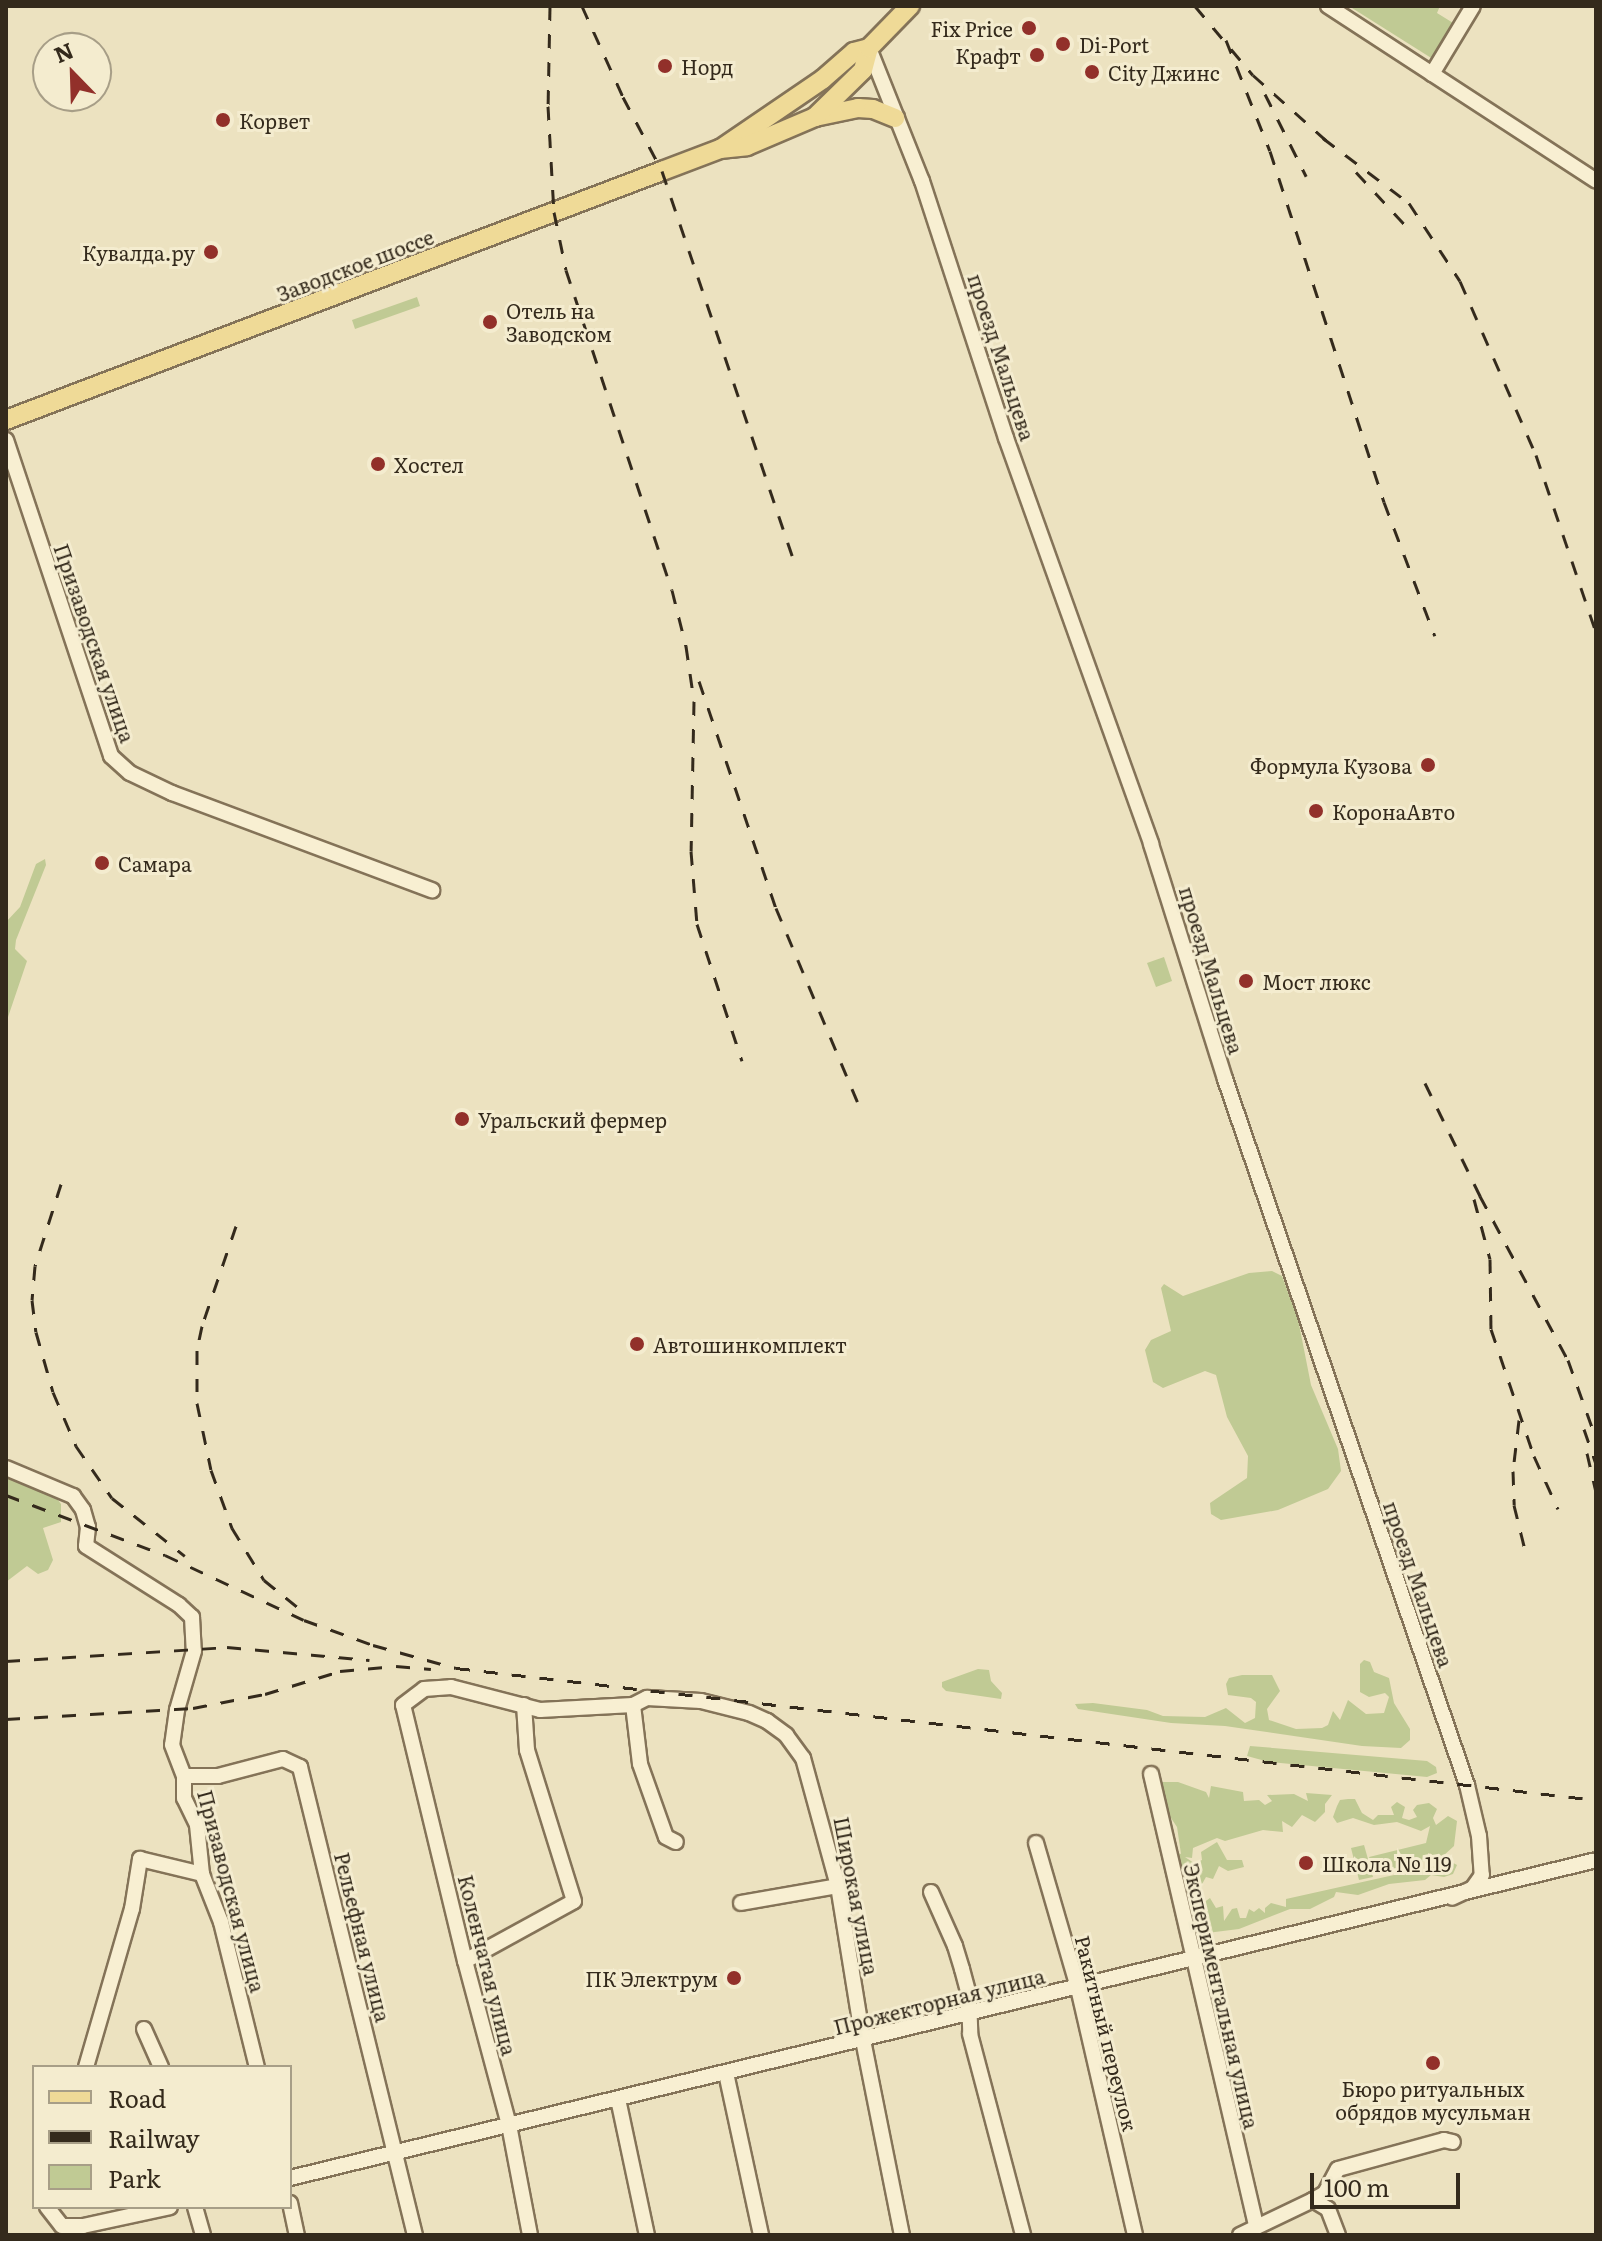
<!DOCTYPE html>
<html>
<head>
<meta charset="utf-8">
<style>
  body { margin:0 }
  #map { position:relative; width:1602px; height:2241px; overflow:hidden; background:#ece2c0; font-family:Literata,serif }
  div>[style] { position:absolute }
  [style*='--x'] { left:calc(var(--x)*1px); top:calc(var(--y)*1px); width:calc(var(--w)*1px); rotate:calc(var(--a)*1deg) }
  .green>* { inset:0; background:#c0ca94 }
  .roads { filter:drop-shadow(2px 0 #847358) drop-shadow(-2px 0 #847358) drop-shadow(0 2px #847358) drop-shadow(0 -2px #847358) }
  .minor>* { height:14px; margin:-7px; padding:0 7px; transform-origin:7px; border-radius:7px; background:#f8efd2 }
  .major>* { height:18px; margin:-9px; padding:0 9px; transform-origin:9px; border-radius:9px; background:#efda97 }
  .rail>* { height:3px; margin-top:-1.5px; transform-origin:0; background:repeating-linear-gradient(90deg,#342a1c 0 14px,transparent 0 28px) }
  .dots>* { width:22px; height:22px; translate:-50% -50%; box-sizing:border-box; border:4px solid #f4eccf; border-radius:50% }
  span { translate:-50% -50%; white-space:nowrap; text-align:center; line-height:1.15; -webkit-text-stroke:6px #f4eccf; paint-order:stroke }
  .poi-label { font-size:20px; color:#342a1c }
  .right { translate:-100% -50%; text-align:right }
  .left { translate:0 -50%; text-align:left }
  .street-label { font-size:20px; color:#342a1c }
  .frame { position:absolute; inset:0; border:8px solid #342a1c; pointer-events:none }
  .legend { position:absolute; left:32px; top:2065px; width:260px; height:144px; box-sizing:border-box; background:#f4eccf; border:2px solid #a79e87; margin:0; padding:10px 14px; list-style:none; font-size:24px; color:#342a1c }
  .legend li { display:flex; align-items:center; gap:16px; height:40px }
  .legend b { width:40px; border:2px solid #a79e87 }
  .north { position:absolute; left:32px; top:32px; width:80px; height:80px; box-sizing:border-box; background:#f4eccf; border:2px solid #a79e87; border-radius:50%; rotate:337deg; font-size:22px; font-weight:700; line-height:32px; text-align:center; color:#342a1c }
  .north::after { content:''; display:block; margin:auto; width:28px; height:36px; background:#92302a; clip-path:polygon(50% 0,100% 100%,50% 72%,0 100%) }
  .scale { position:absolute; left:1310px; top:2173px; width:150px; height:36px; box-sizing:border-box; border:4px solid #342a1c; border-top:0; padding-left:10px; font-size:24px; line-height:28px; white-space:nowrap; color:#342a1c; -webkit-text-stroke:6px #f4eccf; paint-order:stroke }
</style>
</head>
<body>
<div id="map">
  <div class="green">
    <div style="clip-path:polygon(1354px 6px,1440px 6px,1437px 13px,1458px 26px,1436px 61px,1352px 8px)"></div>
    <div style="clip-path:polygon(417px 297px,420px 306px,355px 329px,352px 320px)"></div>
    <div style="clip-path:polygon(45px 859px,46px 865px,16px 940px,15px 949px,27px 961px,6px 1023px,6px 922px,20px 907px,36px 864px)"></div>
    <div style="clip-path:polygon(1164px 957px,1172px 981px,1156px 987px,1147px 963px)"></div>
    <div style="clip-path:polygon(1272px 1271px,1282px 1276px,1298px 1319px,1311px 1385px,1338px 1449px,1341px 1471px,1328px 1489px,1278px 1510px,1221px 1520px,1211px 1514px,1210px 1503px,1247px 1478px,1248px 1456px,1227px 1417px,1216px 1375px,1205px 1371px,1163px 1388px,1153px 1382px,1145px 1350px,1151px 1340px,1171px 1331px,1161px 1288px,1164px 1284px,1183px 1296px,1249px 1273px)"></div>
    <div style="clip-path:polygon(10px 1476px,52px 1492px,61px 1504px,61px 1522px,43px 1528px,53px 1560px,48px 1570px,38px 1574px,27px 1566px,6px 1582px,6px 1477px)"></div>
    <div style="clip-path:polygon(1364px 1660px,1370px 1662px,1374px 1672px,1389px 1678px,1394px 1703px,1410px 1729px,1410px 1740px,1401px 1748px,1362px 1746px,1225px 1726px,1171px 1723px,1078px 1709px,1075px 1704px,1093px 1703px,1147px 1710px,1163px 1716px,1205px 1717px,1226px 1708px,1245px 1723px,1255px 1718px,1256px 1702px,1251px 1698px,1228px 1695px,1226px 1684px,1229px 1678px,1242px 1675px,1272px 1675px,1280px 1691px,1267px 1709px,1269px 1720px,1296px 1729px,1322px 1728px,1328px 1725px,1333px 1711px,1340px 1720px,1348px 1700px,1366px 1714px,1384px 1713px,1389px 1697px,1385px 1693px,1369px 1697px,1360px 1692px,1360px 1664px)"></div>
    <div style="clip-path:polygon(978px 1669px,989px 1670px,991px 1681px,1002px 1693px,1001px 1699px,946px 1691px,942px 1687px,942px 1682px)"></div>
    <div style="clip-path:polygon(1250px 1746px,1427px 1761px,1436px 1767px,1437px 1773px,1427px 1777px,1269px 1762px,1247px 1756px)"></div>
    <div style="clip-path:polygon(1162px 1782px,1178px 1782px,1206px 1792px,1209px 1798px,1211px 1786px,1243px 1792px,1244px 1801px,1259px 1800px,1265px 1805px,1272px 1801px,1267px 1795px,1294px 1794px,1308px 1801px,1306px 1793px,1332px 1795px,1325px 1804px,1325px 1812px,1315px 1822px,1302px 1815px,1292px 1827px,1282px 1821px,1283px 1832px,1263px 1830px,1225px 1841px,1217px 1838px,1193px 1848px,1192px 1858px,1185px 1857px,1194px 1863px,1202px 1860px,1201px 1852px,1217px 1842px,1227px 1860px,1242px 1860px,1244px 1867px,1228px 1871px,1219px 1866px,1213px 1879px,1206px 1877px,1191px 1904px,1192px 1908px,1204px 1909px,1203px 1903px,1210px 1898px,1216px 1908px,1223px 1906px,1224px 1921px,1232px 1909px,1237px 1908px,1240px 1918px,1246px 1918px,1249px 1909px,1254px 1912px,1259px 1908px,1265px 1913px,1265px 1908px,1271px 1903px,1286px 1907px,1286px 1899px,1439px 1865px,1440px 1858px,1428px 1853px,1429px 1860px,1374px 1874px,1369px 1857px,1426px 1843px,1430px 1826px,1421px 1831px,1397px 1822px,1374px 1825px,1353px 1818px,1337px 1823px,1333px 1817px,1337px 1806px,1340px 1800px,1348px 1799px,1355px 1799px,1362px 1813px,1373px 1820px,1378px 1815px,1394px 1815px,1391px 1807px,1397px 1802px,1405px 1807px,1402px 1818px,1409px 1820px,1417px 1817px,1413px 1810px,1417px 1805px,1429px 1803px,1437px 1809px,1433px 1818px,1436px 1825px,1448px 1816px,1457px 1821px,1454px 1846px,1442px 1857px,1457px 1865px,1453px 1874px,1444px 1877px,1431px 1875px,1425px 1880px,1389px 1884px,1358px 1895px,1336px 1892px,1334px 1897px,1310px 1909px,1290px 1909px,1239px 1929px,1207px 1933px,1203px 1925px,1201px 1937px,1194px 1939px,1175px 1852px,1181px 1854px,1177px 1827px,1167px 1812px)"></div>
    <div style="clip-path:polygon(1364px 1845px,1373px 1877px,1359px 1880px,1351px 1848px)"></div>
  </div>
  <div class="roads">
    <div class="minor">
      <div style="--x:1328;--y:6;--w:320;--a:33.1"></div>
      <div style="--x:869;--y:48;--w:143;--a:68.3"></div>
      <div style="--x:922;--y:181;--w:270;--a:71.9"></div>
      <div style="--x:1006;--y:438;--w:431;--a:70.3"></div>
      <div style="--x:1151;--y:844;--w:246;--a:72.5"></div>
      <div style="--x:1225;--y:1079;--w:746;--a:71.08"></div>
      <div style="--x:1467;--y:1785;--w:52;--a:76.8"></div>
      <div style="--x:1479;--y:1836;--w:39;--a:86"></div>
      <div style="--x:1482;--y:1875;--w:16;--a:125"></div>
      <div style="--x:1473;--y:1888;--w:23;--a:155"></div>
      <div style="--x:1432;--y:74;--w:79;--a:-58.9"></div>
      <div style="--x:6;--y:440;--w:333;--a:71.6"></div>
      <div style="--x:111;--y:756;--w:25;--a:42"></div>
      <div style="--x:130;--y:773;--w:47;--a:25.5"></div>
      <div style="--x:172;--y:793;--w:278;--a:20.5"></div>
      <div style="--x:6;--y:1468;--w:73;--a:22.7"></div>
      <div style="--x:73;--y:1496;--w:17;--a:54"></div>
      <div style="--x:83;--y:1510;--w:18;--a:74"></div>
      <div style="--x:88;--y:1527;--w:19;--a:96"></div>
      <div style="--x:86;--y:1546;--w:110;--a:32.4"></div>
      <div style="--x:179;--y:1605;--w:18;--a:43"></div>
      <div style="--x:192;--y:1617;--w:34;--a:87"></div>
      <div style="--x:194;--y:1651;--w:61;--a:106.1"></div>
      <div style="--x:177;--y:1710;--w:35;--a:98"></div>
      <div style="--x:172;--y:1745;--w:33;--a:69"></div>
      <div style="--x:184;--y:1776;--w:22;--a:90"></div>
      <div style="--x:184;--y:1798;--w:30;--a:64"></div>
      <div style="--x:197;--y:1825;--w:49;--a:84.2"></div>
      <div style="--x:202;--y:1874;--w:52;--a:68.4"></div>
      <div style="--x:221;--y:1922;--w:149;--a:76.1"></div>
      <div style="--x:633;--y:1705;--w:59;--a:83.2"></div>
      <div style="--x:640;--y:1764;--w:77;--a:70.4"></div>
      <div style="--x:666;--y:1837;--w:11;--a:27"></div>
      <div style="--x:1151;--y:1774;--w:464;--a:76.9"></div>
      <div style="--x:184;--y:1776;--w:34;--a:0"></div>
      <div style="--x:218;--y:1776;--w:67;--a:-14.7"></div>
      <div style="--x:283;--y:1759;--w:19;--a:25"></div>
      <div style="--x:300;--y:1767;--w:482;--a:76.2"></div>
      <div style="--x:1036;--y:1843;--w:151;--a:73.8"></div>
      <div style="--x:1078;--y:1988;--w:253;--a:77"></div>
      <div style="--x:931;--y:1892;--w:59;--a:66"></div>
      <div style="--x:955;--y:1946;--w:24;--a:73"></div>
      <div style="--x:962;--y:1969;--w:28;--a:75"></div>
      <div style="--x:969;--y:1996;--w:38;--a:88"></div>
      <div style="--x:970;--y:2034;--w:208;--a:75.2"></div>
      <div style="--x:741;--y:1903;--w:98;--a:-9.9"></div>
      <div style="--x:465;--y:1961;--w:124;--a:-28.8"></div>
      <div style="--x:574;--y:1901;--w:158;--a:-107.3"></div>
      <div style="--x:527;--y:1750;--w:45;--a:-93.8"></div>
      <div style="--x:144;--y:2029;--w:42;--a:65.9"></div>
      <div style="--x:86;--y:2067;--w:165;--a:-73.8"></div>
      <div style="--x:132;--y:1909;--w:51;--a:-80.9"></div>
      <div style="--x:140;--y:1859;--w:64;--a:13.6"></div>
      <div style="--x:726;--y:2073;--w:166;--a:77.8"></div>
      <div style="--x:618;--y:2099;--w:139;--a:78"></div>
      <div style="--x:290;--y:2178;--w:1344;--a:-13.68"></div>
      <div style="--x:1313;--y:2200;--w:17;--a:31"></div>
      <div style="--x:1328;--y:2209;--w:28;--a:69"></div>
      <div style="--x:290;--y:2203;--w:33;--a:78"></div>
      <div style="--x:47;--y:2207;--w:24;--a:52"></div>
      <div style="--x:62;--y:2226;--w:21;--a:0"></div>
      <div style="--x:83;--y:2226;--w:89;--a:-12.3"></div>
      <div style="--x:195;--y:2207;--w:29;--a:74"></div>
      <div style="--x:530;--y:2235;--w:112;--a:-100.8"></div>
      <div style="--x:509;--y:2125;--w:170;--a:-105"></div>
      <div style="--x:465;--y:1961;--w:263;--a:-103.6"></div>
      <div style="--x:403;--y:1705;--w:26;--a:-37"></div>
      <div style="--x:424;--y:1689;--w:27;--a:-4"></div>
      <div style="--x:451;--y:1687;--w:92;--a:14.5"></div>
      <div style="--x:540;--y:1710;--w:93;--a:-3.1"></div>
      <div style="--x:633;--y:1705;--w:16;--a:-27"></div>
      <div style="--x:647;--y:1698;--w:54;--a:3.2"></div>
      <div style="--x:701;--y:1701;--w:49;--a:14"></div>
      <div style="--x:749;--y:1713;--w:20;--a:24"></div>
      <div style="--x:767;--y:1721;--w:24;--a:36"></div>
      <div style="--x:786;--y:1735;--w:29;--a:54"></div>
      <div style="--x:803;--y:1758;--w:133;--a:74.7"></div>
      <div style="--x:838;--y:1886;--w:156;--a:80.8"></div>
      <div style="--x:863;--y:2040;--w:199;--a:78.7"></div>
      <div style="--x:1240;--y:2235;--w:81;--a:-25.6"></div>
      <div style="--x:1313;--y:2200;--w:14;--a:-30"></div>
      <div style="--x:1325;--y:2193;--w:27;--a:-62"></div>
      <div style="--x:1338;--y:2169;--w:110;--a:-15.3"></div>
      <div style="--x:1444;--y:2140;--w:9;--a:13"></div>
    </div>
    <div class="major">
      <div style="--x:815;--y:117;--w:44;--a:-11.8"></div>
      <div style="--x:858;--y:108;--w:15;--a:4"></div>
      <div style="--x:873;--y:109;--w:24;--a:22"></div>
      <div style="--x:722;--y:148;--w:122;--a:-34.3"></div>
      <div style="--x:823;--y:79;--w:41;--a:-41.1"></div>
      <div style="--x:854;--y:52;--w:16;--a:-15"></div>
      <div style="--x:6;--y:420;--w:702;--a:-20.79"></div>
      <div style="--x:662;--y:171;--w:62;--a:-20.8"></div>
      <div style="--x:720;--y:149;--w:27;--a:-6"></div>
      <div style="--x:747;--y:146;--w:74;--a:-23.1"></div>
      <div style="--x:815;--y:117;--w:67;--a:-44.4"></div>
      <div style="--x:863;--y:70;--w:23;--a:-75"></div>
      <div style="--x:869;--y:48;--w:59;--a:-45.7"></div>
    </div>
  </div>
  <div class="rail">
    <div style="--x:550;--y:6;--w:100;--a:91.1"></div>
    <div style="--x:548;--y:106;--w:106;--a:86.8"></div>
    <div style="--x:554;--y:212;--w:59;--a:78.3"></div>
    <div style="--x:566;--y:270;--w:337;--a:71.7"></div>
    <div style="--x:672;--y:590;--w:58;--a:76"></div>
    <div style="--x:686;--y:646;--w:56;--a:81.7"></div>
    <div style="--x:694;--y:701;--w:150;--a:91.1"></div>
    <div style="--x:691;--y:851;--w:73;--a:85.3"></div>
    <div style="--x:697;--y:924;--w:144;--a:71.8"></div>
    <div style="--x:582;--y:6;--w:100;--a:65.7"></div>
    <div style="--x:623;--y:97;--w:84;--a:62.2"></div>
    <div style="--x:662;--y:171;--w:408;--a:71.3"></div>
    <div style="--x:1195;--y:6;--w:90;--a:50"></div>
    <div style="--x:1253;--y:75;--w:102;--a:41.8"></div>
    <div style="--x:1226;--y:40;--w:119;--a:68.4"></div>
    <div style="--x:1270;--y:151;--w:369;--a:72"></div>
    <div style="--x:1384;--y:502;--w:143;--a:69.2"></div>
    <div style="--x:1265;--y:94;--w:92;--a:63.4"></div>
    <div style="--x:1323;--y:138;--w:108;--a:37.1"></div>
    <div style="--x:1409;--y:203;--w:93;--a:56.8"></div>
    <div style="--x:1460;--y:281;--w:190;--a:66.4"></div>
    <div style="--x:1536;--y:455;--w:187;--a:71.3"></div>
    <div style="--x:1356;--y:172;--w:74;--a:47.2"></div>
    <div style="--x:699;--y:681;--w:240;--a:71.3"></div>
    <div style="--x:776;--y:908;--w:212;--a:67.2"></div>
    <div style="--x:1425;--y:1083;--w:126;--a:64"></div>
    <div style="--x:1480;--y:1196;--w:186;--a:61.8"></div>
    <div style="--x:1568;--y:1360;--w:83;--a:70.3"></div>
    <div style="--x:61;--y:1184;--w:86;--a:107.6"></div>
    <div style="--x:35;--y:1266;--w:34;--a:95"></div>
    <div style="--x:32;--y:1300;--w:32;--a:83"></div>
    <div style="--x:36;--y:1332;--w:62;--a:74.2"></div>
    <div style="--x:53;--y:1392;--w:59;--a:66.9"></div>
    <div style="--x:76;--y:1446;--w:63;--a:55.3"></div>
    <div style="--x:112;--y:1498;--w:93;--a:38.5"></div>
    <div style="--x:1474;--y:1199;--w:62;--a:75.1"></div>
    <div style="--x:1490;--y:1259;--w:70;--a:89.2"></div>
    <div style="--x:1491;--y:1329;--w:134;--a:71.3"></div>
    <div style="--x:1534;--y:1456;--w:58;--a:65.6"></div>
    <div style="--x:236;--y:1226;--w:106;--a:108.8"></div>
    <div style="--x:202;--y:1326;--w:25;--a:102"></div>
    <div style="--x:197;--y:1350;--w:53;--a:90"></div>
    <div style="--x:197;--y:1403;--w:68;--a:78.2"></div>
    <div style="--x:211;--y:1470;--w:62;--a:70.1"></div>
    <div style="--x:232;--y:1528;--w:61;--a:58.4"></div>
    <div style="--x:264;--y:1580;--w:48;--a:39"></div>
    <div style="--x:1519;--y:1420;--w:51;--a:96.7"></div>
    <div style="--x:1513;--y:1471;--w:34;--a:88"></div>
    <div style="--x:1514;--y:1505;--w:50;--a:76.2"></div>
    <div style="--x:1584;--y:1429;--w:36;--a:71"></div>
    <div style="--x:1587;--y:1453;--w:40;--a:77"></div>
    <div style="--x:6;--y:1495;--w:170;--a:20.7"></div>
    <div style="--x:165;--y:1555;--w:153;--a:25.1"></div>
    <div style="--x:304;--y:1620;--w:73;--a:19.9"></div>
    <div style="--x:373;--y:1645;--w:86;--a:15.5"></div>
    <div style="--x:456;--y:1668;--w:1148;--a:6.6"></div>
    <div style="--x:6;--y:1661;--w:221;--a:-3.6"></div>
    <div style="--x:227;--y:1647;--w:143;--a:5.2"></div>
    <div style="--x:6;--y:1719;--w:187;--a:-3.4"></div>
    <div style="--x:193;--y:1708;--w:73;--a:-11"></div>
    <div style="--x:265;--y:1694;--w:78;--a:-17"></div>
    <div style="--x:340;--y:1671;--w:56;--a:-5.1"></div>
    <div style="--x:396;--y:1666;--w:35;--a:5"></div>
  </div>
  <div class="dots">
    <div style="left:1029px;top:28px;background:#92302a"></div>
    <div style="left:1063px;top:44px;background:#92302a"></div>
    <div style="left:1037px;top:55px;background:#92302a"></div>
    <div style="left:665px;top:66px;background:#92302a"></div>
    <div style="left:1092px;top:72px;background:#92302a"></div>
    <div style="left:223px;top:120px;background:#92302a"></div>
    <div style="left:211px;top:252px;background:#92302a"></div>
    <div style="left:490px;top:322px;background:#92302a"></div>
    <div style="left:378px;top:464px;background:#92302a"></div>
    <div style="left:1428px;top:765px;background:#92302a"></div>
    <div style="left:1316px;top:811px;background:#92302a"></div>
    <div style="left:102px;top:863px;background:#92302a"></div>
    <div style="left:1246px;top:981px;background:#92302a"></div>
    <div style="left:462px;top:1119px;background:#92302a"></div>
    <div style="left:637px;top:1344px;background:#92302a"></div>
    <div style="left:1306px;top:1863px;background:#92302a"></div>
    <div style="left:734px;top:1978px;background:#92302a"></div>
    <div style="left:1433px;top:2063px;background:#92302a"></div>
  </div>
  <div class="poi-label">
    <span class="right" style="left:1013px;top:28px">Fix Price</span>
    <span class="left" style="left:1079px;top:44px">Di-Port</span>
    <span class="right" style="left:1021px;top:55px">Крафт</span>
    <span class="left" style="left:681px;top:66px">Норд</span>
    <span class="left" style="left:1108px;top:72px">City Джинс</span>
    <span class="left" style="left:239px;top:120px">Корвет</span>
    <span class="right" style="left:195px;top:252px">Кувалда.ру</span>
    <span class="left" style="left:506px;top:322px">Отель на<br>Заводском</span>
    <span class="left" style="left:394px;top:464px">Хостел</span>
    <span class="right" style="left:1412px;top:765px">Формула Кузова</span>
    <span class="left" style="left:1332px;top:811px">КоронаАвто</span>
    <span class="left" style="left:118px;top:863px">Самара</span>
    <span class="left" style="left:1262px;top:981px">Мост люкс</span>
    <span class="left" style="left:478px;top:1119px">Уральский фермер</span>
    <span class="left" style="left:653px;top:1344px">Автошинкомплект</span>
    <span class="left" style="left:1322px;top:1863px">Школа № 119</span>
    <span class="right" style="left:718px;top:1978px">ПК Электрум</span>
    <span style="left:1433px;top:2100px">Бюро ритуальных<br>обрядов мусульман</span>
  </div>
  <div class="street-label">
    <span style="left:355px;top:265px;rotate:-21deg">Заводское шоссе</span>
    <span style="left:1002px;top:357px;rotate:72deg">проезд Мальцева</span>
    <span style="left:95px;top:643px;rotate:71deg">Призаводская улица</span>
    <span style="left:1212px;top:970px;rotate:73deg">проезд Мальцева</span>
    <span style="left:1419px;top:1584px;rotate:71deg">проезд Мальцева</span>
    <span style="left:232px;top:1891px;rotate:75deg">Призаводская улица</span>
    <span style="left:857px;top:1896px;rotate:79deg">Широкая улица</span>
    <span style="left:363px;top:1937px;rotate:76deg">Рельефная улица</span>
    <span style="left:488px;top:1965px;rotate:76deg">Коленчатая улица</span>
    <span style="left:1222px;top:1996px;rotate:77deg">Экспериментальная улица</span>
    <span style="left:939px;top:2001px;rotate:-14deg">Прожекторная улица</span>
    <span style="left:1107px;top:2033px;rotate:76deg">Ракитный переулок</span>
  </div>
  <div class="frame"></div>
  <ul class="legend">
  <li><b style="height:10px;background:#efda97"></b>Road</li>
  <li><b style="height:10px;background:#342a1c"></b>Railway</li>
  <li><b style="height:22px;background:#c0ca94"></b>Park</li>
  </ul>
  <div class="north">N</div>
  <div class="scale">100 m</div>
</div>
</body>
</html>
